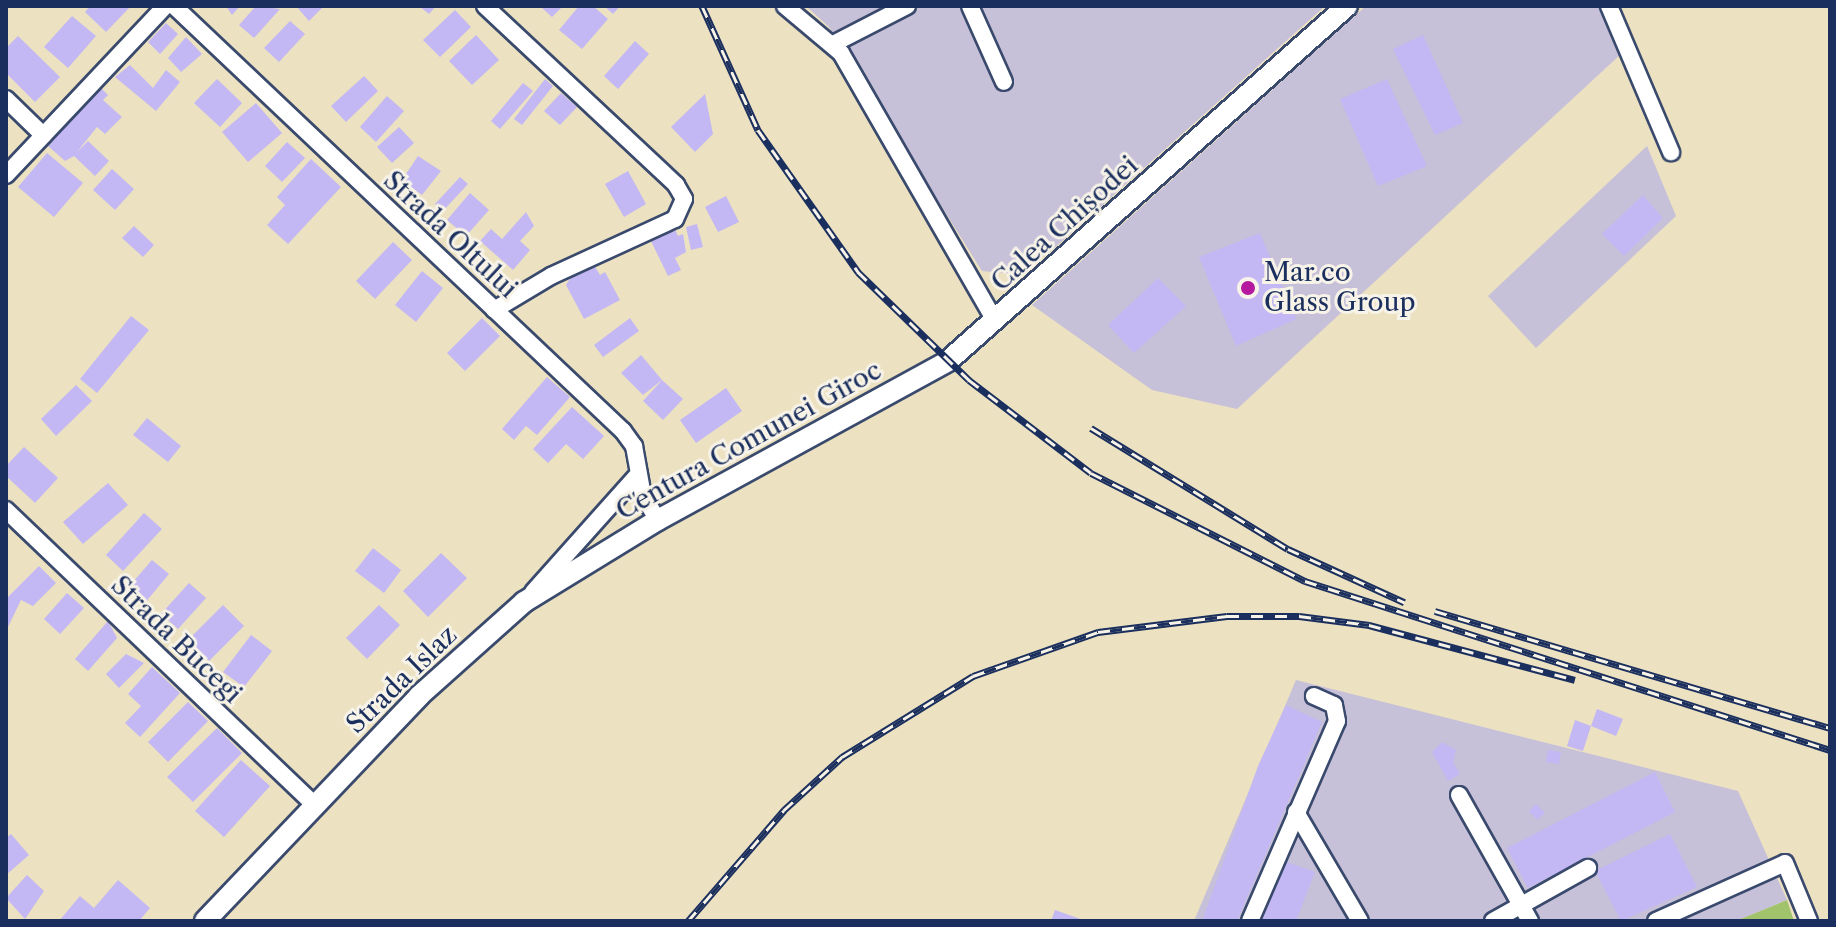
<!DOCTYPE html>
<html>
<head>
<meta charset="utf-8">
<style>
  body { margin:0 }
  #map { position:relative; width:1836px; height:927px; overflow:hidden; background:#ece1c1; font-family:"Libre Caslon Text",serif }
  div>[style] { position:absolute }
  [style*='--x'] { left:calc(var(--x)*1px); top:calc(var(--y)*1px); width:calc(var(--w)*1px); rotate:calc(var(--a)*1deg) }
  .industrial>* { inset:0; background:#c7c0d9 }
  .green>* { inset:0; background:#a1c36c }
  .building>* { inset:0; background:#c3b8f3 }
  .roads { filter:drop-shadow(2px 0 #3a4a6d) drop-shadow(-2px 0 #3a4a6d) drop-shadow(0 2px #3a4a6d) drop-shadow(0 -2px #3a4a6d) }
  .minor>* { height:16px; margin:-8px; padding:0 8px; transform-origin:8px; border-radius:8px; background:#fff }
  .major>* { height:20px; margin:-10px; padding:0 10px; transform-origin:10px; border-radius:10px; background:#fff }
  .rail>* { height:7px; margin-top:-3.5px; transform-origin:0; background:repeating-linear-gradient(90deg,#f7f3e8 0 12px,#1b2f5e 0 24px); box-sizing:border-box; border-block:2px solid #1b2f5e }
  .dots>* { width:22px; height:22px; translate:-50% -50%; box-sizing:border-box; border:4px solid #f7f3e8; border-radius:50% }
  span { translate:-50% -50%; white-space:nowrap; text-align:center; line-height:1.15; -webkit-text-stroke:6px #f7f3e8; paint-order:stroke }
  .street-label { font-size:26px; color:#1b2f5e }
  .poi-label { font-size:26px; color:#1b2f5e }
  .left { translate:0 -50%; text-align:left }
  .frame { position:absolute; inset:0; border:8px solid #1b2f5e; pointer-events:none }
</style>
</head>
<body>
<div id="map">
  <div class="industrial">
    <div style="clip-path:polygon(806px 6px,1325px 6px,1050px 252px,1015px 274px,982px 271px,829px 27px)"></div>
    <div style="clip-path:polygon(1366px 6px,1600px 6px,1621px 54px,1237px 409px,1152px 390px,1032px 305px)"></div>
    <div style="clip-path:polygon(1647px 146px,1676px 216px,1536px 348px,1488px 296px)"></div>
    <div style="clip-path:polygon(1296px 680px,1738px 791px,1787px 900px,1736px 921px,1194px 921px)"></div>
  </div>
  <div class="green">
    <div style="clip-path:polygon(1787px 900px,1794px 921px,1736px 921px)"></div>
  </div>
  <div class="building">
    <div style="clip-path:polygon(90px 6px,131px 6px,106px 32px,85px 12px)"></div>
    <div style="clip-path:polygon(226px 6px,240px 6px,232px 15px)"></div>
    <div style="clip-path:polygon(256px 6px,280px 9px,254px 38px,239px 25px)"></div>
    <div style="clip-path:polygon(296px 6px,324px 6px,309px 21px)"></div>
    <div style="clip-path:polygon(419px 6px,436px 6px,429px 14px)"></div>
    <div style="clip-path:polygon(540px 6px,563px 6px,552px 17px)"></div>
    <div style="clip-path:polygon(579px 6px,593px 6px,608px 19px,582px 49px,559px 30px)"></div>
    <div style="clip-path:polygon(604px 6px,620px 6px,613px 14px)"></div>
    <div style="clip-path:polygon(455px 10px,471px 27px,440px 57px,423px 40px)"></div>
    <div style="clip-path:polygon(72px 16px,96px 36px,68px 68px,44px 47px)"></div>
    <div style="clip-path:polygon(290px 21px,305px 34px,279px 62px,264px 48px)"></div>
    <div style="clip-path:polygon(166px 23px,178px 34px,160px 54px,148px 42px)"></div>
    <div style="clip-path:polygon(476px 35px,499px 60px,472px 85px,449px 61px)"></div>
    <div style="clip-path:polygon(1423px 35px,1463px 123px,1435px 135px,1393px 49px)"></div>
    <div style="clip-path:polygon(18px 36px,60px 77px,35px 102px,6px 73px,6px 48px)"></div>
    <div style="clip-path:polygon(186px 37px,202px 54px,181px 72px,168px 58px)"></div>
    <div style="clip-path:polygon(635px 41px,649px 54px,618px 89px,604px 76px)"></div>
    <div style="clip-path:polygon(130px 65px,153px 88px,166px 70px,180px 82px,156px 111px,115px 77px)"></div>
    <div style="clip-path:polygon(364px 76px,378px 91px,346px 122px,331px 106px)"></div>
    <div style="clip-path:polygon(217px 79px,242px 103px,220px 127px,194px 103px)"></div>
    <div style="clip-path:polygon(545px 79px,553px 86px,522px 125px,514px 119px)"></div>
    <div style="clip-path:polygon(1387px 79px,1427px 166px,1378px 186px,1340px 99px)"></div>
    <div style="clip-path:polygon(523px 83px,533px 91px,500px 129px,491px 121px)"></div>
    <div style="clip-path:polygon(101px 88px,108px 95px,103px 100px,122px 117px,105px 134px,97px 127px,77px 152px,88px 141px,109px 161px,95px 176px,74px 156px,65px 161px,47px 145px)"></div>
    <div style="clip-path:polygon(561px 93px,577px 107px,560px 125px,544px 111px)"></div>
    <div style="clip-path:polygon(705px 94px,713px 134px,695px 152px,671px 127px)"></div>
    <div style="clip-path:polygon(387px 96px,404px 111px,376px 142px,360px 127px)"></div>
    <div style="clip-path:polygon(256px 103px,282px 133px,248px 162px,222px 132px)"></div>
    <div style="clip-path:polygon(399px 127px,414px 143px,392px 163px,377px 147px)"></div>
    <div style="clip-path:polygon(287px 142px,305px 158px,282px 182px,265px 166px)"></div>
    <div style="clip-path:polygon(47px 153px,83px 183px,54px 217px,18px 187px)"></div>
    <div style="clip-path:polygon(418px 156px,441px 171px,422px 195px,402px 180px)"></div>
    <div style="clip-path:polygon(311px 159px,341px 187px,288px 244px,267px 225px,285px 205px,277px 197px)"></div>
    <div style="clip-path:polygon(112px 169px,134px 189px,115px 210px,93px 190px)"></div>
    <div style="clip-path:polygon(628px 171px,646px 204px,624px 217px,605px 184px)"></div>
    <div style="clip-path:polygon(460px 177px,468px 184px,443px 211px,435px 204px)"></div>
    <div style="clip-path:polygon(470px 193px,489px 210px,466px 236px,447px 220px)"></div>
    <div style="clip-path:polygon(1643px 195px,1663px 218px,1624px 256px,1602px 234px)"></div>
    <div style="clip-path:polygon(726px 196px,739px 222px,718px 232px,705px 207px)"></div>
    <div style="clip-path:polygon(526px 212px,534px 226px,520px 241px,530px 250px,513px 270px,480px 241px,491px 229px,502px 239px)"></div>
    <div style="clip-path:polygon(697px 224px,703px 247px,691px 250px,686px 227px)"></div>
    <div style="clip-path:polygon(673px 225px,678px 236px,683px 234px,686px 252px,675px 258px,681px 270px,668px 276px,649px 237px)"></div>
    <div style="clip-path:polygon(134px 226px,154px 245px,143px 257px,122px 238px)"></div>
    <div style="clip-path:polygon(1260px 233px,1296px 319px,1236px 346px,1199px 257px)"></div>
    <div style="clip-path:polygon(393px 242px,412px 260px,375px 299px,356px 281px)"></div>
    <div style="clip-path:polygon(594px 265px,600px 275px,605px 272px,620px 300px,584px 319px,566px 285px,574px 272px)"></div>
    <div style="clip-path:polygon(422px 271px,443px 288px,416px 322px,395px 305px)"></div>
    <div style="clip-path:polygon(1158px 278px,1186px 306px,1134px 353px,1108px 325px)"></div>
    <div style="clip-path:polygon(131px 316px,149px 330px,97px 393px,80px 379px)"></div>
    <div style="clip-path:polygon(482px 318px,500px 336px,465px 371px,447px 353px)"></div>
    <div style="clip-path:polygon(630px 318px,639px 331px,603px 357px,594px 345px)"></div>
    <div style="clip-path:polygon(641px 355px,662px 380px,643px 395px,621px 373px)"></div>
    <div style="clip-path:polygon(547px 377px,570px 397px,537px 435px,526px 426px,514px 440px,502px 429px)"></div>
    <div style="clip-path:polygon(662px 380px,683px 399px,663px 420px,643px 401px)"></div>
    <div style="clip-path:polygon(76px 385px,92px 401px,56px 436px,41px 419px)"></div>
    <div style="clip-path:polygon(726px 388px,742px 411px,696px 443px,680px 420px)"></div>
    <div style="clip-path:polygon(572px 407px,604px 436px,583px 459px,566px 444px,548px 463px,533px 449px)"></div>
    <div style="clip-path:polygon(147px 418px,181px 446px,168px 462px,133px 435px)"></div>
    <div style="clip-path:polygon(24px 447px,58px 478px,35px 503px,6px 476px,6px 466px)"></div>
    <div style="clip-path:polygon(108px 483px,128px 505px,83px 544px,63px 522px)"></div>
    <div style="clip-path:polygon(144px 513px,162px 529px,123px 571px,106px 555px)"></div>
    <div style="clip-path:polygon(373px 548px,401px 570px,384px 593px,355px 571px)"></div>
    <div style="clip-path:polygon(441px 553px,467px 578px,428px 617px,403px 591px)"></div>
    <div style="clip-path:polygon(152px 560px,169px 574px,144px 604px,126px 590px)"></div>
    <div style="clip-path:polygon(39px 566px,56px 583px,33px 606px,21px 600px,6px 631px,6px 599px)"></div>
    <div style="clip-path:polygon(189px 583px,206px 598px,178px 629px,161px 614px)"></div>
    <div style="clip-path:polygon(67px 593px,84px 608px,60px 634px,44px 619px)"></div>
    <div style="clip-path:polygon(223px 605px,244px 626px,209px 661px,188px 640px)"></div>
    <div style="clip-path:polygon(379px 605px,400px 625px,367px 659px,346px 638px)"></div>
    <div style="clip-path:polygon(108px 621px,117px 638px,88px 671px,75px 659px)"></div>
    <div style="clip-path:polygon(251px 635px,272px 651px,244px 687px,223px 672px)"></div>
    <div style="clip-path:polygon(126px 654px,144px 663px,119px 688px,106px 674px)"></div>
    <div style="clip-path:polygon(152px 667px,180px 693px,140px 737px,125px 723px,141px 706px,128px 694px)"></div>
    <div style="clip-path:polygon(188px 702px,208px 721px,168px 762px,148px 742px)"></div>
    <div style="clip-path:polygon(1286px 705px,1322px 722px,1237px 921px,1202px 921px,1258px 766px)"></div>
    <div style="clip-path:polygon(1597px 709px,1623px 719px,1616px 736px,1591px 726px)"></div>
    <div style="clip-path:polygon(1575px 720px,1591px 726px,1583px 751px,1567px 746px)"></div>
    <div style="clip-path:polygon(217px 728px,242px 753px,193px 802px,167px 777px)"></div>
    <div style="clip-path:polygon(1442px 742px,1456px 750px,1453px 762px,1460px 774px,1448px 781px,1432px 752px)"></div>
    <div style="clip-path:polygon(1548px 750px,1561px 752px,1559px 764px,1546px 762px)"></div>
    <div style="clip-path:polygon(241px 760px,270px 786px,224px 837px,195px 811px)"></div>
    <div style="clip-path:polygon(1655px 772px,1675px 812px,1528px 888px,1507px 848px)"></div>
    <div style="clip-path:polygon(1536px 804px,1545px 813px,1537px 820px,1529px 811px)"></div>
    <div style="clip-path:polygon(11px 834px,29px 855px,6px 875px,6px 838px)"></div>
    <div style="clip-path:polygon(1670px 834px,1697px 887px,1621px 921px,1595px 871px)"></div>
    <div style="clip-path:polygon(1278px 859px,1315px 872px,1296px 921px,1255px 921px)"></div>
    <div style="clip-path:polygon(27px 875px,44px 891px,25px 919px,6px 898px)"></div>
    <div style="clip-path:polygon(118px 880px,150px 908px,139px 921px,59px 921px,80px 896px,94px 908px)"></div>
    <div style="clip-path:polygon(1055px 910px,1086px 921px,1051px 921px)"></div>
  </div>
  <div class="roads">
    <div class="minor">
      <div style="--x:174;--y:6;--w:618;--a:43.43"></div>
      <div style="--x:623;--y:431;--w:19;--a:54"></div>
      <div style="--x:634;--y:446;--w:51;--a:79.8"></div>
      <div style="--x:643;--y:496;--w:28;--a:58"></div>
      <div style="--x:485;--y:6;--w:262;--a:43.1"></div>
      <div style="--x:676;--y:185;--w:16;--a:60"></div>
      <div style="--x:684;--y:199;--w:22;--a:114"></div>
      <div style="--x:675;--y:219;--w:136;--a:155.3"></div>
      <div style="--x:551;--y:276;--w:66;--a:149.2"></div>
      <div style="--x:785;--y:6;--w:73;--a:40"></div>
      <div style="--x:841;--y:53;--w:309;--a:60.1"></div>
      <div style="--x:970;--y:6;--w:83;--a:65.9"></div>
      <div style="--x:1609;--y:6;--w:159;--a:67"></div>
      <div style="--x:835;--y:43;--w:81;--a:-27.2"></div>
      <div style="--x:6;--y:99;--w:52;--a:44.2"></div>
      <div style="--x:6;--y:175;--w:232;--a:-46.7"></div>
      <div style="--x:6;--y:510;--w:426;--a:43.7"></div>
      <div style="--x:533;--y:592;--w:154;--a:-48.2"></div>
      <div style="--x:1459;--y:795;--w:145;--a:60.6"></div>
      <div style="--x:1296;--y:812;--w:126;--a:59.6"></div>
      <div style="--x:1250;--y:921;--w:218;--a:-66.5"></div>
      <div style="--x:1337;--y:721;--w:16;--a:-101"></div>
      <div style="--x:1334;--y:705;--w:22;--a:-156"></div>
      <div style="--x:1493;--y:921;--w:109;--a:-29.2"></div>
      <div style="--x:1656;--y:921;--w:141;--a:-24.2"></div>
      <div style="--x:1785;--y:863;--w:63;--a:67.5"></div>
    </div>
    <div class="major">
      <div style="--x:205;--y:921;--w:311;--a:-46.4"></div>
      <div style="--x:419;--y:696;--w:141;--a:-41.8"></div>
      <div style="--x:524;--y:602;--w:157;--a:-31.5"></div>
      <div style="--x:658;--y:520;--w:331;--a:-28.7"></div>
      <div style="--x:948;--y:361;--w:534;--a:-41.66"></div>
    </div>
  </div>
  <div class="rail">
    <div style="--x:702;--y:6;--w:136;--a:65.7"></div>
    <div style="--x:758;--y:130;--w:174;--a:54.8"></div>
    <div style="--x:858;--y:272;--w:155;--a:44.2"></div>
    <div style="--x:969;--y:380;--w:153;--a:37.3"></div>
    <div style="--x:1091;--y:473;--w:240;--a:26.8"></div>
    <div style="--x:1305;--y:581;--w:552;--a:17.84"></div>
    <div style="--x:1091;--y:428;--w:231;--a:31.6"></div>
    <div style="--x:1288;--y:549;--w:128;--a:24.6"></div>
    <div style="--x:1435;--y:611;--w:412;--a:16.5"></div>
    <div style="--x:688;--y:921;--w:147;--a:-49.1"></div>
    <div style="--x:784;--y:810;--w:79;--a:-42.4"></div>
    <div style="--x:842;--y:757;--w:154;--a:-31.7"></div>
    <div style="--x:973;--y:676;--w:133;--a:-19.4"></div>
    <div style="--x:1098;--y:632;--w:130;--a:-7.1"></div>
    <div style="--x:1227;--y:616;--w:72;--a:0"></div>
    <div style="--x:1299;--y:616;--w:71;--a:7.3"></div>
    <div style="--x:1369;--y:625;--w:213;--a:14.9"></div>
  </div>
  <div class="dots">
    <div style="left:1248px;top:288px;background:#b5179e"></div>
  </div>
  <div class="street-label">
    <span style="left:1065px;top:224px;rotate:-42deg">Calea Chișodei</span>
    <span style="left:450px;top:235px;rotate:43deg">Strada Oltului</span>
    <span style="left:749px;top:441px;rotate:-29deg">Centura Comunei Giroc</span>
    <span style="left:176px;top:640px;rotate:44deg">Strada Bucegi</span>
    <span style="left:402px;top:680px;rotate:-44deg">Strada Islaz</span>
  </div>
  <div class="poi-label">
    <span class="left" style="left:1264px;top:288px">Mar.co<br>Glass Group</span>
  </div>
  <div class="frame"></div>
</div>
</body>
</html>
